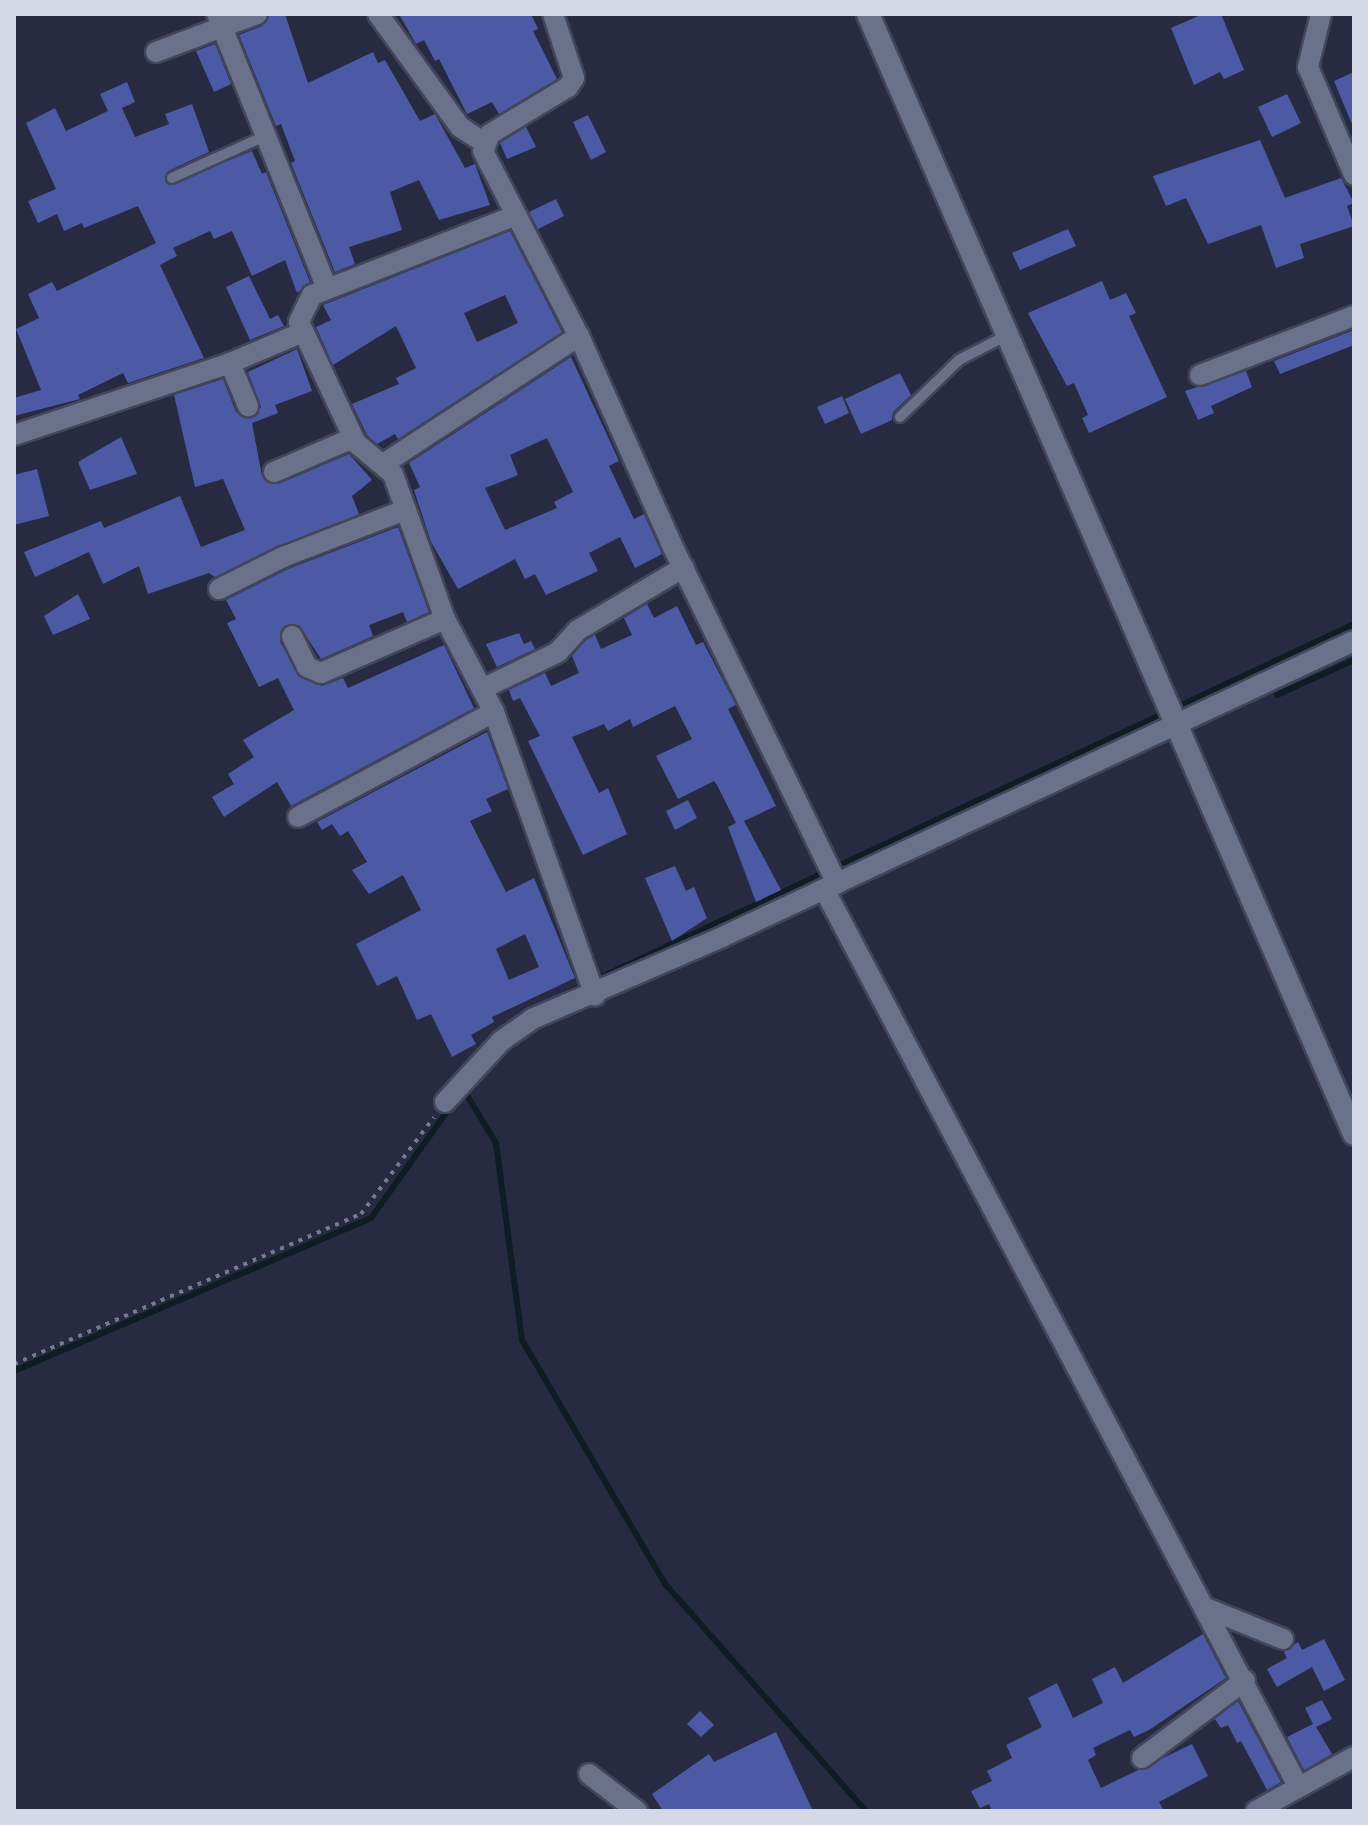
<!DOCTYPE html>
<html>
<head>
<meta charset="utf-8">
<style>
  body { margin:0 }
  #map { position:relative; width:1368px; height:1825px; overflow:hidden; background:#262b42; font-family:Lato,sans-serif }
  div>[style] { position:absolute }
  [style*='--x'] { left:calc(var(--x)*1px); top:calc(var(--y)*1px); width:calc(var(--w)*1px); rotate:calc(var(--a)*1deg) }
  .stream>* { height:6px; margin:-3px; padding:0 3px; transform-origin:3px; border-radius:3px; background:#0e1c23 }
  .building>* { inset:0; background:#4c5aa5 }
  .path>* { height:4px; margin-top:-2px; transform-origin:0; background:repeating-linear-gradient(90deg,#757a8d 0 4px,transparent 0 10px) }
  .roads { filter:drop-shadow(2px 0 #42465a) drop-shadow(-2px 0 #42465a) drop-shadow(0 2px #42465a) drop-shadow(0 -2px #42465a) }
  .service>* { height:10px; margin:-5px; padding:0 5px; transform-origin:5px; border-radius:5px; background:#6a718b }
  .minor>* { height:20px; margin:-10px; padding:0 10px; transform-origin:10px; border-radius:10px; background:#6a718b }
  .tertiary>* { height:22px; margin:-11px; padding:0 11px; transform-origin:11px; border-radius:11px; background:#6a718b }
  span { translate:-50% -50%; white-space:nowrap; text-align:center; line-height:1.15; -webkit-text-stroke:6px #12151f; paint-order:stroke }
  .frame { position:absolute; inset:0; border:16px solid #d4d8e7; pointer-events:none }
</style>
</head>
<body>
<div id="map">
  <div class="stream">
    <div style="--x:1277;--y:695;--w:85;--a:-24.4"></div>
    <div style="--x:561;--y:996;--w:876;--a:-25.13"></div>
    <div style="--x:463;--y:1089;--w:63;--a:58.6"></div>
    <div style="--x:496;--y:1143;--w:199;--a:82.5"></div>
    <div style="--x:522;--y:1340;--w:284;--a:59.6"></div>
    <div style="--x:666;--y:1585;--w:302;--a:48.5"></div>
    <div style="--x:14;--y:1371;--w:388;--a:-23.2"></div>
    <div style="--x:371;--y:1218;--w:138;--a:-54.5"></div>
  </div>
  <div class="building">
    <div style="clip-path:polygon(270px 14px,285px 14px,308px 83px,373px 52px,378px 63px,385px 60px,420px 121px,435px 114px,465px 168px,475px 164px,490px 205px,439px 220px,419px 180px,390px 192px,402px 230px,349px 247px,355px 264px,335px 272px,291px 163px,295px 161px,281px 124px,276px 126px,239px 35px,262px 26px)"></div>
    <div style="clip-path:polygon(399px 14px,531px 14px,538px 29px,533px 31px,557px 79px,499px 114px,492px 102px,467px 114px,439px 59px,435px 61px,424px 40px,416px 44px)"></div>
    <div style="clip-path:polygon(1203px 14px,1221px 14px,1244px 70px,1224px 79px,1220px 72px,1194px 85px,1171px 28px)"></div>
    <div style="clip-path:polygon(215px 44px,231px 84px,214px 92px,196px 51px)"></div>
    <div style="clip-path:polygon(1354px 72px,1354px 129px,1334px 81px)"></div>
    <div style="clip-path:polygon(127px 82px,135px 102px,122px 108px,135px 137px,169px 124px,165px 114px,192px 104px,209px 152px,168px 171px,168px 185px,252px 151px,262px 174px,266px 172px,310px 282px,297px 293px,285px 260px,252px 276px,232px 231px,214px 239px,210px 231px,173px 248px,177px 256px,160px 265px,204px 358px,128px 383px,123px 373px,78px 395px,80px 399px,14px 416px,14px 398px,41px 390px,16px 329px,39px 318px,28px 294px,52px 282px,57px 291px,156px 243px,138px 206px,84px 228px,82px 223px,64px 231px,57px 214px,38px 223px,28px 201px,56px 189px,26px 123px,55px 108px,66px 131px,108px 111px,100px 94px)"></div>
    <div style="clip-path:polygon(1287px 94px,1301px 123px,1272px 137px,1258px 107px)"></div>
    <div style="clip-path:polygon(588px 115px,606px 152px,591px 160px,573px 122px)"></div>
    <div style="clip-path:polygon(526px 127px,536px 147px,507px 159px,500px 143px)"></div>
    <div style="clip-path:polygon(1260px 140px,1285px 198px,1341px 178px,1354px 203px,1347px 206px,1354px 226px,1300px 244px,1304px 258px,1276px 268px,1261px 225px,1208px 244px,1186px 198px,1166px 206px,1153px 176px)"></div>
    <div style="clip-path:polygon(556px 199px,564px 216px,538px 229px,529px 212px)"></div>
    <div style="clip-path:polygon(1068px 229px,1076px 246px,1020px 270px,1012px 253px)"></div>
    <div style="clip-path:polygon(evenodd,510px 231px,562px 332px,398px 439px,395px 434px,377px 444px,367px 435px,352px 404px,399px 384px,396px 378px,416px 368px,396px 326px,333px 365px,316px 327px,331px 320px,323px 305px,510px 231px,505px 295px,518px 323px,477px 342px,464px 313px,505px 295px)"></div>
    <div style="clip-path:polygon(249px 276px,270px 319px,278px 315px,284px 326px,250px 340px,226px 287px)"></div>
    <div style="clip-path:polygon(1102px 281px,1110px 300px,1126px 293px,1136px 313px,1129px 316px,1167px 397px,1089px 433px,1082px 418px,1088px 415px,1074px 383px,1067px 386px,1028px 313px)"></div>
    <div style="clip-path:polygon(1354px 330px,1354px 345px,1280px 374px,1274px 361px)"></div>
    <div style="clip-path:polygon(297px 349px,312px 391px,275px 405px,278px 413px,252px 423px,262px 476px,278px 484px,349px 454px,372px 480px,352px 496px,359px 514px,215px 577px,209px 573px,148px 594px,139px 566px,103px 584px,89px 552px,35px 577px,24px 552px,101px 521px,104px 528px,180px 496px,201px 547px,245px 530px,223px 479px,195px 487px,174px 395px,223px 379px,236px 412px,252px 418px,261px 407px,248px 372px)"></div>
    <div style="clip-path:polygon(evenodd,571px 357px,619px 461px,609px 466px,634px 519px,644px 514px,662px 554px,635px 568px,620px 537px,589px 553px,598px 571px,546px 595px,535px 574px,525px 579px,515px 559px,458px 589px,431px 542px,414px 490px,420px 487px,409px 463px,571px 357px,547px 438px,573px 492px,554px 502px,557px 508px,505px 530px,485px 488px,518px 475px,510px 455px,547px 438px)"></div>
    <div style="clip-path:polygon(1246px 371px,1252px 387px,1211px 406px,1214px 413px,1198px 420px,1185px 391px)"></div>
    <div style="clip-path:polygon(900px 373px,911px 395px,893px 412px,892px 420px,861px 434px,845px 399px)"></div>
    <div style="clip-path:polygon(842px 396px,849px 413px,825px 424px,817px 407px)"></div>
    <div style="clip-path:polygon(121px 437px,137px 474px,90px 490px,78px 462px)"></div>
    <div style="clip-path:polygon(37px 469px,49px 516px,14px 525px,14px 475px)"></div>
    <div style="clip-path:polygon(398px 527px,429px 612px,407px 622px,403px 612px,369px 625px,373px 636px,321px 659px,299px 625px,282px 628px,280px 642px,301px 678px,322px 686px,343px 678px,348px 688px,444px 645px,474px 708px,291px 806px,277px 782px,224px 817px,212px 797px,234px 784px,228px 774px,254px 757px,243px 740px,294px 710px,278px 678px,259px 687px,227px 623px,236px 619px,226px 600px,288px 569px)"></div>
    <div style="clip-path:polygon(78px 594px,90px 619px,53px 635px,44px 616px)"></div>
    <div style="clip-path:polygon(647px 604px,654px 618px,677px 606px,696px 645px,703px 642px,736px 705px,728px 709px,776px 806px,744px 821px,781px 890px,756px 902px,728px 827px,736px 823px,717px 785px,714px 781px,678px 799px,656px 756px,692px 739px,675px 706px,633px 727px,630px 719px,608px 731px,604px 724px,572px 737px,599px 793px,608px 788px,627px 834px,583px 855px,528px 741px,540px 736px,520px 698px,513px 701px,509px 690px,545px 673px,551px 686px,579px 673px,572px 656px,586px 640px,595px 635px,601px 649px,632px 635px,624px 618px)"></div>
    <div style="clip-path:polygon(519px 633px,524px 644px,531px 641px,535px 649px,497px 667px,486px 644px)"></div>
    <div style="clip-path:polygon(evenodd,487px 732px,508px 789px,486px 799px,492px 811px,470px 821px,506px 892px,534px 878px,575px 978px,492px 1017px,494px 1022px,471px 1035px,476px 1044px,452px 1057px,431px 1014px,417px 1020px,397px 976px,377px 986px,356px 944px,421px 910px,403px 875px,369px 894px,352px 870px,367px 862px,348px 831px,340px 836px,332px 824px,322px 830px,317px 822px,487px 732px,525px 934px,539px 967px,509px 980px,496px 949px,525px 934px)"></div>
    <div style="clip-path:polygon(688px 800px,697px 818px,675px 830px,666px 811px)"></div>
    <div style="clip-path:polygon(675px 866px,686px 891px,694px 887px,707px 918px,672px 941px,645px 878px)"></div>
    <div style="clip-path:polygon(1203px 1634px,1226px 1678px,1149px 1730px,1134px 1737px,1130px 1730px,1093px 1748px,1096px 1755px,1088px 1760px,1101px 1788px,1192px 1744px,1208px 1776px,1159px 1802px,1164px 1811px,992px 1811px,989px 1804px,980px 1808px,971px 1791px,992px 1781px,987px 1771px,1012px 1758px,1006px 1745px,1042px 1727px,1028px 1698px,1057px 1683px,1073px 1718px,1103px 1703px,1092px 1679px,1115px 1667px,1123px 1683px)"></div>
    <div style="clip-path:polygon(1324px 1639px,1345px 1680px,1324px 1691px,1312px 1667px,1277px 1687px,1267px 1669px,1287px 1658px,1284px 1652px,1298px 1642px,1302px 1650px)"></div>
    <div style="clip-path:polygon(1322px 1700px,1332px 1719px,1316px 1727px,1332px 1754px,1304px 1770px,1287px 1737px,1313px 1724px,1305px 1708px)"></div>
    <div style="clip-path:polygon(1238px 1701px,1281px 1782px,1267px 1790px,1241px 1741px,1237px 1743px,1228px 1725px,1221px 1728px,1215px 1719px)"></div>
    <div style="clip-path:polygon(700px 1711px,714px 1725px,701px 1737px,687px 1724px)"></div>
    <div style="clip-path:polygon(776px 1732px,813px 1811px,663px 1811px,652px 1794px,709px 1754px,714px 1762px)"></div>
  </div>
  <div class="path">
    <div style="--x:14;--y:1364;--w:378;--a:-23.4"></div>
    <div style="--x:361;--y:1214;--w:121;--a:-53"></div>
  </div>
  <div class="roads">
    <div class="service">
      <div style="--x:172;--y:178;--w:102;--a:-24.3"></div>
      <div style="--x:900;--y:417;--w:82;--a:-44"></div>
      <div style="--x:959;--y:360;--w:54;--a:-27.5"></div>
    </div>
    <div class="minor">
      <div style="--x:257;--y:14;--w:37;--a:160"></div>
      <div style="--x:222;--y:27;--w:281;--a:68.1"></div>
      <div style="--x:378;--y:14;--w:140;--a:54"></div>
      <div style="--x:460;--y:127;--w:27;--a:33"></div>
      <div style="--x:553;--y:14;--w:67;--a:71.8"></div>
      <div style="--x:574;--y:78;--w:11;--a:124"></div>
      <div style="--x:568;--y:87;--w:91;--a:148.9"></div>
      <div style="--x:490;--y:134;--w:18;--a:112"></div>
      <div style="--x:483;--y:151;--w:208;--a:62.6"></div>
      <div style="--x:579;--y:336;--w:227;--a:66"></div>
      <div style="--x:671;--y:543;--w:379;--a:64"></div>
      <div style="--x:1321;--y:14;--w:55;--a:103.8"></div>
      <div style="--x:1308;--y:67;--w:117;--a:66.9"></div>
      <div style="--x:156;--y:52;--w:71;--a:-20.7"></div>
      <div style="--x:222;--y:27;--w:14;--a:-111"></div>
      <div style="--x:514;--y:216;--w:217;--a:158.6"></div>
      <div style="--x:312;--y:295;--w:30;--a:116"></div>
      <div style="--x:299;--y:322;--w:134;--a:64.8"></div>
      <div style="--x:356;--y:443;--w:48;--a:40"></div>
      <div style="--x:393;--y:474;--w:154;--a:70.3"></div>
      <div style="--x:445;--y:619;--w:105;--a:62.2"></div>
      <div style="--x:494;--y:712;--w:301;--a:70.4"></div>
      <div style="--x:230;--y:363;--w:47;--a:67.3"></div>
      <div style="--x:1200;--y:375;--w:165;--a:-21"></div>
      <div style="--x:14;--y:435;--w:228;--a:-18.4"></div>
      <div style="--x:230;--y:363;--w:77;--a:-22.9"></div>
      <div style="--x:385;--y:463;--w:232;--a:-33.2"></div>
      <div style="--x:274;--y:472;--w:86;--a:-23.3"></div>
      <div style="--x:219;--y:589;--w:72;--a:-26.6"></div>
      <div style="--x:283;--y:557;--w:131;--a:-21.1"></div>
      <div style="--x:292;--y:636;--w:34;--a:64"></div>
      <div style="--x:307;--y:667;--w:15;--a:23"></div>
      <div style="--x:321;--y:673;--w:135;--a:-23.5"></div>
      <div style="--x:484;--y:688;--w:82;--a:-25.9"></div>
      <div style="--x:558;--y:652;--w:30;--a:-48"></div>
      <div style="--x:578;--y:630;--w:123;--a:-30.7"></div>
      <div style="--x:298;--y:817;--w:222;--a:-28.2"></div>
      <div style="--x:824;--y:889;--w:1015;--a:62.15"></div>
      <div style="--x:445;--y:1102;--w:83;--a:-47.4"></div>
      <div style="--x:501;--y:1041;--w:38;--a:-35"></div>
      <div style="--x:532;--y:1019;--w:207;--a:-23.3"></div>
      <div style="--x:722;--y:937;--w:698;--a:-25.1"></div>
      <div style="--x:1206;--y:1608;--w:83;--a:21.9"></div>
      <div style="--x:1142;--y:1758;--w:129;--a:-37.1"></div>
      <div style="--x:589;--y:1774;--w:61;--a:37.6"></div>
      <div style="--x:1256;--y:1811;--w:112;--a:-28.9"></div>
    </div>
    <div class="tertiary">
      <div style="--x:868;--y:14;--w:1221;--a:66.54"></div>
    </div>
  </div>
  <div class="frame"></div>
</div>
</body>
</html>
